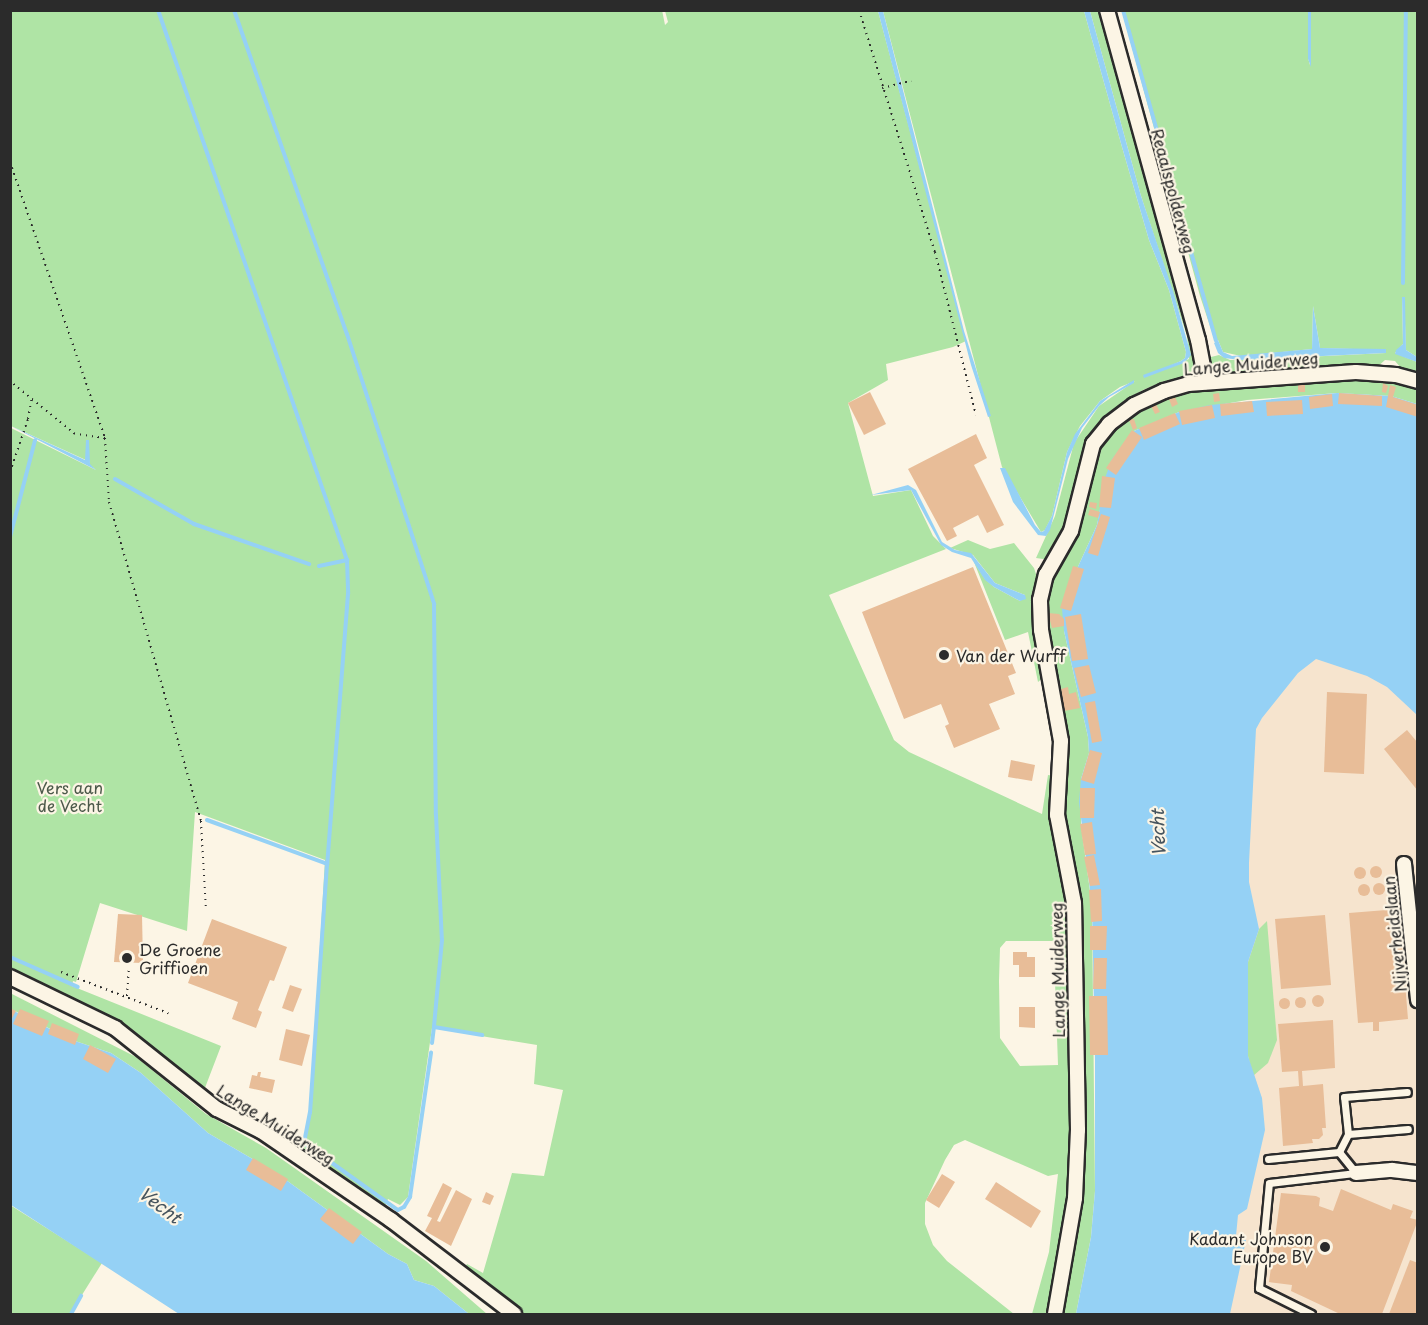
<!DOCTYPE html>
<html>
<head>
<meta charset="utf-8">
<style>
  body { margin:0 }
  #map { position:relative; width:1428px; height:1325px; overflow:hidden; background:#fcf5e5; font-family:"Playpen Sans",sans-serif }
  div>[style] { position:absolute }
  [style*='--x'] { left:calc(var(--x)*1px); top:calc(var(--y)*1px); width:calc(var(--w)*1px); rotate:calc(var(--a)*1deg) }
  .built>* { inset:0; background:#f6e4ce }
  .green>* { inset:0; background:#afe4a5 }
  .water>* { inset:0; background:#95d1f5 }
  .stream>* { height:4px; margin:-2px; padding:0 2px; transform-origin:2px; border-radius:2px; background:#95d1f5 }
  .building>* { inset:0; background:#e8bd98 }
  .round { border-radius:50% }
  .path>* { height:2px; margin-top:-1px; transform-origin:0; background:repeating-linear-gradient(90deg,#2b2b2b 0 1.5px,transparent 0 6px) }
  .roads { filter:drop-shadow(2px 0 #2b2b2b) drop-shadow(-2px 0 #2b2b2b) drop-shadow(0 2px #2b2b2b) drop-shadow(0 -2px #2b2b2b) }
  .service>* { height:7px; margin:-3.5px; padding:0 3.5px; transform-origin:3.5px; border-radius:3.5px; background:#fcf5e5 }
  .minor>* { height:14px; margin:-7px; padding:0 7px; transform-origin:7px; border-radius:7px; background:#fcf5e5 }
  .dots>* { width:16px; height:16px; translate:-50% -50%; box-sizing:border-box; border:3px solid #fcf5e5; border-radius:50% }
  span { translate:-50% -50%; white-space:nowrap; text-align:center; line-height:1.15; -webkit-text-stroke:4.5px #fcf5e5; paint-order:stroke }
  .street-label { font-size:16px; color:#2b2b2b }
  .poi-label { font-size:16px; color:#2b2b2b }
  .left { translate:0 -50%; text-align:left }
  .right { translate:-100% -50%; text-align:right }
  .park-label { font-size:16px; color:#4c594a }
  .water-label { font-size:18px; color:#46545e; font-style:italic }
  .frame { position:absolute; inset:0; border:12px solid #2b2b2b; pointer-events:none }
</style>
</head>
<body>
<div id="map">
  <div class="built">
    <div style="clip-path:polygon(1305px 638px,1418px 664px,1417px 1314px,1174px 1314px,1232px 725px)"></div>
  </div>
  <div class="green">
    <div style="clip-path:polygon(662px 10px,665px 25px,668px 22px,665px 11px,878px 11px,966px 341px,953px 347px,886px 364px,888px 380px,848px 403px,873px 496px,911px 490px,933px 536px,946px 549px,829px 595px,894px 740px,909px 752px,1042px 814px,1048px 775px,1056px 776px,1068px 901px,1068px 971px,1059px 972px,1060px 941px,1006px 941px,1000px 948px,999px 981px,1000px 1038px,1020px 1066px,1058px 1065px,1055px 981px,1068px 983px,1074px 1181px,1048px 1314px,1032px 1314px,1049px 1252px,1058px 1174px,1048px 1176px,965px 1140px,954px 1145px,945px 1160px,925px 1203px,925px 1224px,933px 1245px,947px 1261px,1014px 1314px,504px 1314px,458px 1279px,467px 1264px,483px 1273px,512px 1173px,544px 1176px,563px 1090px,534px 1084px,537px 1045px,432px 1028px,408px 1197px,400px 1205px,388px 1199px,380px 1218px,295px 1157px,306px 1143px,310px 1112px,325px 860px,195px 812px,187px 931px,100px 903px,76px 982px,73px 981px,72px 986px,221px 1046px,203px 1093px,122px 1029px,11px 974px,11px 428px,96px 470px,90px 465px,86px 440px,86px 460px,11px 426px,11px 11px)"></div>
    <div style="clip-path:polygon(883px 11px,1084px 11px,1122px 147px,1149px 240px,1169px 290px,1186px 352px,1185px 358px,1181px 361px,1143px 378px,1189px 359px,1187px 336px,1141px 196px,1090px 11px,1103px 11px,1199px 359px,1195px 371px,1185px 381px,1166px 387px,1164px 381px,1143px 390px,1123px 401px,1126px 406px,1109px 419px,1072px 517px,1050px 560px,1036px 558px,1055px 516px,1074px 443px,1099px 406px,1135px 381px,1120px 387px,1100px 401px,1080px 426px,1067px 452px,1052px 516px,1045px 530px,1041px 532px,1002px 467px)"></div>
    <div style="clip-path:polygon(1122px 11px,1308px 11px,1308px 58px,1310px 65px,1311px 11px,1417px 11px,1417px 357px,1406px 350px,1404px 297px,1402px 297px,1403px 344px,1395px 353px,1417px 362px,1417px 372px,1401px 368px,1395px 361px,1385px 360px,1376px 368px,1234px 375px,1210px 364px,1207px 358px,1219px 355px,1230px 360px,1263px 359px,1386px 353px,1386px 350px,1320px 348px,1313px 306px,1312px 349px,1241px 356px,1223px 352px,1218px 340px,1215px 341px,1200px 296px)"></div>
    <div style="clip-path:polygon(1352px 375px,1417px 385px,1417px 404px,1391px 396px,1337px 393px,1247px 400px,1179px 412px,1134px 431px,1101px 505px,1097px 525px,1076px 571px,1064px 631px,1088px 737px,1089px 753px,1081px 779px,1081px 825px,1092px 906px,1095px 1191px,1091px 1237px,1076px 1314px,1056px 1314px,1082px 1127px,1045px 598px,1097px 447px,1120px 419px,1176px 392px)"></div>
    <div style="clip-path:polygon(968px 540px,990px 549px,1014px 543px,1034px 568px,1038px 580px,1045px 676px,1038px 682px,1028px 632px,1005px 640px,974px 562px,985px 579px,994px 587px,1020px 601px,1025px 595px,995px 583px,973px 555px,950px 548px)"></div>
    <div style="clip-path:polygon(1267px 921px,1277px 1040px,1268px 1063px,1253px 1076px,1248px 1056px,1248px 962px,1259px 929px)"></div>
    <div style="clip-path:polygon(10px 993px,136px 1057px,206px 1114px,266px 1148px,426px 1261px,487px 1314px,469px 1314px,434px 1286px,414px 1280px,407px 1264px,388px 1254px,275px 1172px,208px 1133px,141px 1073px,111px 1053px,72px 1040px,11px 1009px)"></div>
    <div style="clip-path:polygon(10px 1205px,102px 1263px,70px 1314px,11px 1314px)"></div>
  </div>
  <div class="water">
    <div style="clip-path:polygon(878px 11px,883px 11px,964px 331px,991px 416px,988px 417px,971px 365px)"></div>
    <div style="clip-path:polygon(1084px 11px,1090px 11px,1141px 196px,1173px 291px,1191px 355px,1184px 363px,1144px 378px,1143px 375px,1181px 361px,1185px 358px,1186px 352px,1169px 290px,1149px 240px,1122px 147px)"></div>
    <div style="clip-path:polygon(1308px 11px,1311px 11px,1311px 67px,1308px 59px)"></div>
    <div style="clip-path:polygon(1402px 297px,1405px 297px,1406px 350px,1417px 357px,1417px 362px,1395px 354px,1396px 350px,1403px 344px)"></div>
    <div style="clip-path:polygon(1313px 306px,1320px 348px,1386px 349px,1386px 353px,1241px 360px,1224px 358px,1218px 353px,1214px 343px,1218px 340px,1223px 352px,1232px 356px,1312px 349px)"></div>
    <div style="clip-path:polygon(1134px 380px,1134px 383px,1109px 397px,1099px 406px,1082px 428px,1068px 459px,1050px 530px,1046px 536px,1038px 535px,1013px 502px,1000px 468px,1005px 468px,1035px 525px,1041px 532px,1044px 531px,1052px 516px,1067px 452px,1075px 434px,1100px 401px)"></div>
    <div style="clip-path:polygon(1337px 393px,1391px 396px,1417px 404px,1417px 715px,1387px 687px,1367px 676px,1316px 659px,1298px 673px,1262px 718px,1256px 729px,1249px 863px,1249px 882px,1259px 929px,1248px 962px,1248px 1056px,1262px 1098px,1265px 1130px,1247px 1209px,1238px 1215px,1236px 1236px,1246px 1240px,1230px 1314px,1076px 1314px,1091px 1237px,1095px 1191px,1095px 1061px,1092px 906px,1079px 802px,1081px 779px,1089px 753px,1088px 737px,1064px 631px,1062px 609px,1066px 593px,1097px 525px,1105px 478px,1112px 459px,1134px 431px,1179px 412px,1210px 405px)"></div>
    <div style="clip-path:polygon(11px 426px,85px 460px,86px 440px,89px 440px,90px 464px,96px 470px)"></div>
    <div style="clip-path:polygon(908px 485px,916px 490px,942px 542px,955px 550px,971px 553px,995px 583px,1025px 595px,1026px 599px,1020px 601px,994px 587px,985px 580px,971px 558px,952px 552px,941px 545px,911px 490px,871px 495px)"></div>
    <div style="clip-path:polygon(10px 1009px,72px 1040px,111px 1053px,141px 1073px,208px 1133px,275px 1172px,388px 1254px,407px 1264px,414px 1280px,434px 1286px,469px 1314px,179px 1314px,11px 1205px)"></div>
  </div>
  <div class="stream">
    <div style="--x:158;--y:10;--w:582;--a:71.04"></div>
    <div style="--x:347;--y:560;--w:34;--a:88"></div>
    <div style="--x:348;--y:594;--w:271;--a:94.4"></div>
    <div style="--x:234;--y:10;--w:343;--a:70.8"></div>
    <div style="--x:347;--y:334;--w:284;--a:72.1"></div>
    <div style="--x:434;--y:604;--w:211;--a:89.5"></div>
    <div style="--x:436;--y:815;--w:125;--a:87.3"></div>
    <div style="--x:442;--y:940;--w:87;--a:95.3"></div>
    <div style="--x:1123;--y:10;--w:343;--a:74.3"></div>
    <div style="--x:1403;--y:283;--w:273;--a:-89.4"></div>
    <div style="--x:115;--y:479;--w:91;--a:29.7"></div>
    <div style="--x:194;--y:524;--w:122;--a:19.2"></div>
    <div style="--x:10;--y:537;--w:100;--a:-75.5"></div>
    <div style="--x:319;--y:566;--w:29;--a:-12"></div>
    <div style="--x:207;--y:820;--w:128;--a:20.1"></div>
    <div style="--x:327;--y:864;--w:249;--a:93.9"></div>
    <div style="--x:310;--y:1112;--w:32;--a:101"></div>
    <div style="--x:304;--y:1143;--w:115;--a:35.5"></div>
    <div style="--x:398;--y:1210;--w:7;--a:-27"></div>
    <div style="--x:404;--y:1207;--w:12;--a:-59"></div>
    <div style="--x:410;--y:1197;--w:146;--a:-81.7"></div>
    <div style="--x:10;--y:957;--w:74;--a:23.8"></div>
    <div style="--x:432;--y:1043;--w:16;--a:-83"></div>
    <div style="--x:434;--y:1027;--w:49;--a:9.5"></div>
    <div style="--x:71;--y:1314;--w:21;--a:-61"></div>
  </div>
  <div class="building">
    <div style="clip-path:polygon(1383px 383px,1388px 386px,1386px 393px,1382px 392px)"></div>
    <div style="clip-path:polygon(1298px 384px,1305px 384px,1305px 392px,1298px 392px)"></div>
    <div style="clip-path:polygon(1390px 385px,1396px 387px,1393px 397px,1418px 405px,1418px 417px,1386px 407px)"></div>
    <div style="clip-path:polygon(870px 392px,886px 424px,864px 435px,848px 403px)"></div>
    <div style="clip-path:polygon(1219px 393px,1220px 401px,1214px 402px,1213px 394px)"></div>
    <div style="clip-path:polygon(1339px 393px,1382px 396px,1382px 406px,1338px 404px)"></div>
    <div style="clip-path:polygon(1332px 394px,1333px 406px,1310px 409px,1309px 397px)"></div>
    <div style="clip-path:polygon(1175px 397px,1178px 404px,1172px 407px,1169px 399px)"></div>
    <div style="clip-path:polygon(1302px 400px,1303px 414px,1267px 416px,1266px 402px)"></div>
    <div style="clip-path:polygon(1252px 401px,1254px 412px,1221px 416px,1220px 404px)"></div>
    <div style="clip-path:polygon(1156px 404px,1160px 412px,1155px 414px,1151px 406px)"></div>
    <div style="clip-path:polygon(1212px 405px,1215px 418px,1182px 425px,1179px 411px)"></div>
    <div style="clip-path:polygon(1175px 413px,1180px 424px,1144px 440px,1139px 428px)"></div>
    <div style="clip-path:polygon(1134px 419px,1137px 428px,1133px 430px,1129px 420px)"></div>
    <div style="clip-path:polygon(1132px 430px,1142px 437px,1116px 475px,1106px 468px)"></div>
    <div style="clip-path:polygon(976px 434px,987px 458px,974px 465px,1004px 525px,987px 533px,978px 515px,953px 528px,957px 536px,947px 541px,908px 469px)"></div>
    <div style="clip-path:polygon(1102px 476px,1115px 478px,1111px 508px,1099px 507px)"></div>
    <div style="clip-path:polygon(1090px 502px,1097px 503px,1096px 509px,1089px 507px)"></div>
    <div style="clip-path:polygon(1090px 509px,1100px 512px,1098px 518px,1088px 515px)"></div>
    <div style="clip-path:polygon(1101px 514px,1110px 517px,1098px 556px,1088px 553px)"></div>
    <div style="clip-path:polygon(1073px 566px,1084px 569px,1071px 611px,1060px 608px)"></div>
    <div style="clip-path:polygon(973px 567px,1016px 673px,1008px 676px,1015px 694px,989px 704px,1000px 729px,954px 748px,945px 726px,949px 724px,941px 704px,904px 719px,862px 612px)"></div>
    <div style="clip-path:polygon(1048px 613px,1059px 614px,1064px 619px,1064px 626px,1052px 628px)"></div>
    <div style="clip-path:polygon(1081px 614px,1088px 659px,1072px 661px,1065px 617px)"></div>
    <div style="clip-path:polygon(1089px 665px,1096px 693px,1081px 697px,1074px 668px)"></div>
    <div style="clip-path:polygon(1068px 687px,1069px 694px,1076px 692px,1080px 708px,1064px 711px,1061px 689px)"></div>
    <div style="clip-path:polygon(1327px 692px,1367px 694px,1364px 774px,1324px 772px)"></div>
    <div style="clip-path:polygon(1095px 701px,1102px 741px,1092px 743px,1085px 703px)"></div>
    <div style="clip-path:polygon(1407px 730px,1418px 743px,1418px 791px,1384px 749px)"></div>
    <div style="clip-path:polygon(1090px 750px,1102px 753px,1094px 784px,1081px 780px)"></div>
    <div style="clip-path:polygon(1011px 760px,1035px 765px,1032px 781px,1008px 777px)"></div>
    <div style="clip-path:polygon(1080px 788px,1095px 788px,1094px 818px,1080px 818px)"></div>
    <div style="clip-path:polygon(1092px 822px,1096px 854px,1085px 855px,1080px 824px)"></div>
    <div style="clip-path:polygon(1094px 855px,1100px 885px,1090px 886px,1084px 857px)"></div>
    <div class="round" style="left:1370px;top:866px;width:12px;height:12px"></div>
    <div class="round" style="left:1354px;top:867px;width:12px;height:12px"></div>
    <div class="round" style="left:1373px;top:883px;width:12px;height:12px"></div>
    <div class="round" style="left:1358px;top:884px;width:12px;height:12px"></div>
    <div style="clip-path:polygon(1101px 889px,1102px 921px,1091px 922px,1089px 890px)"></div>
    <div style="clip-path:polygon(1399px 909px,1408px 1019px,1379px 1022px,1379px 1031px,1373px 1031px,1373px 1022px,1358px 1023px,1349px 913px)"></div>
    <div style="clip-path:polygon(118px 914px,142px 915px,143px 963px,114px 962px)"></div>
    <div style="clip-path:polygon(1325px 915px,1331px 985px,1281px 989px,1275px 919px)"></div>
    <div style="clip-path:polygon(212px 919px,287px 947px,274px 981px,270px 980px,258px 1010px,262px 1012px,256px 1028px,232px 1019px,238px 1002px,188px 983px)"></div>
    <div style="clip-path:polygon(1090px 926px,1107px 926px,1106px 950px,1090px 950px)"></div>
    <div style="clip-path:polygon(1013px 952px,1027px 952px,1027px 957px,1035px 957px,1035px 977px,1019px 977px,1019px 965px,1013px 965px)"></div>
    <div style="clip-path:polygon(1094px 958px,1107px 958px,1106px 989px,1093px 989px)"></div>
    <div style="clip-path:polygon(290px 985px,302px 989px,293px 1012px,282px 1008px)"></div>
    <div class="round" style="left:1312px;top:995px;width:12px;height:12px"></div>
    <div style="clip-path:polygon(1089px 996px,1107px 996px,1108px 1055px,1090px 1055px)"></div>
    <div class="round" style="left:1294.5px;top:996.5px;width:11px;height:11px"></div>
    <div class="round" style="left:1278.5px;top:997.5px;width:11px;height:11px"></div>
    <div style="clip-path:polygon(1019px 1007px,1035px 1007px,1035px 1028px,1019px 1027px)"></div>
    <div style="clip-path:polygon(10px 1008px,16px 1011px,10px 1022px)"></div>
    <div style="clip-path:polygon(20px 1009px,49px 1021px,42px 1036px,13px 1024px)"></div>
    <div style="clip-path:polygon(1333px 1020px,1335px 1068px,1302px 1071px,1303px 1086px,1323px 1084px,1326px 1128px,1322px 1128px,1323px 1135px,1319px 1139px,1312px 1139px,1313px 1143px,1283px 1146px,1279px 1088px,1299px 1086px,1298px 1071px,1282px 1072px,1278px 1024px)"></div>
    <div style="clip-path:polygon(52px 1023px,79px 1034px,75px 1045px,48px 1034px)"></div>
    <div style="clip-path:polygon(286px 1029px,310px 1035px,302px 1066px,279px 1060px)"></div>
    <div style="clip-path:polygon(90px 1045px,116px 1059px,108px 1073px,83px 1059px)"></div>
    <div style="clip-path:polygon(258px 1072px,261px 1072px,260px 1077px,275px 1080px,272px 1093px,249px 1088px,252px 1075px,257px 1076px)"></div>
    <div style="clip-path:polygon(253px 1158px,288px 1179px,281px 1191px,246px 1170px)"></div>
    <div style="clip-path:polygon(942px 1174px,955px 1182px,939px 1208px,926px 1200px)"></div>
    <div style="clip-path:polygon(996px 1182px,1041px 1211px,1031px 1228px,985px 1199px)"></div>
    <div style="clip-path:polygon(443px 1183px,452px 1188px,437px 1221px,440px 1222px,456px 1190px,472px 1199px,451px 1246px,425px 1231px,432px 1218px,427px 1216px)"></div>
    <div style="clip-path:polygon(1341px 1189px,1391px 1210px,1393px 1204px,1413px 1211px,1410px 1218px,1418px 1220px,1382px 1314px,1340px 1314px,1291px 1291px,1292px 1285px,1269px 1282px,1281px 1193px,1316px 1196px,1320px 1198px,1319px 1206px,1333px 1211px)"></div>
    <div style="clip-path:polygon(486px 1192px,494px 1196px,490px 1205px,482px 1202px)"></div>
    <div style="clip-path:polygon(329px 1208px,362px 1232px,353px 1244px,320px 1219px)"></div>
    <div style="clip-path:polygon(1410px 1260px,1418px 1263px,1418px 1314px,1389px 1314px)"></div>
  </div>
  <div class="path">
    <div style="--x:859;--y:10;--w:254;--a:72.6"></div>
    <div style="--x:935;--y:252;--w:168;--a:75.9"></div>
    <div style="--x:882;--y:88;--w:30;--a:-14"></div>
    <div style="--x:10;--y:162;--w:292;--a:71"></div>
    <div style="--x:105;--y:438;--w:30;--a:-172"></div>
    <div style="--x:75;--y:434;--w:84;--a:-140.8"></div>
    <div style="--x:105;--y:438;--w:64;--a:86.4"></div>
    <div style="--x:109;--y:502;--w:332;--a:73.9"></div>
    <div style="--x:201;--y:821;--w:90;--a:86.8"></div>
    <div style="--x:10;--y:472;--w:56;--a:-71.2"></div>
    <div style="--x:28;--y:419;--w:23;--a:-80"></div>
    <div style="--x:61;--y:972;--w:115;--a:21"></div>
    <div style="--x:127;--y:996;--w:30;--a:-86"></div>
  </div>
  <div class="roads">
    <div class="service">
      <div style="--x:1348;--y:1134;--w:37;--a:-96"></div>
      <div style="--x:1344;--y:1097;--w:63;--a:-4.5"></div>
      <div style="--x:1339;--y:1152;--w:20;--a:-63"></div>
      <div style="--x:1348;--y:1134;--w:60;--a:-4.8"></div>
      <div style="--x:1268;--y:1159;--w:71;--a:-5.6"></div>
      <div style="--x:1339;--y:1152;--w:27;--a:51"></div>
      <div style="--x:1311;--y:1314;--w:58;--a:-153.4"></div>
      <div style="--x:1259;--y:1288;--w:105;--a:-84.6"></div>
      <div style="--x:1269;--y:1183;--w:88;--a:-6.6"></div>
    </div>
    <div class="minor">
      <div style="--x:1107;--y:10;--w:342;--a:74.6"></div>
      <div style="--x:1198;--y:340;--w:43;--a:79.2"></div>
      <div style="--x:1404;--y:864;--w:137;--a:84.1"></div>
      <div style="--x:10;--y:977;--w:117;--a:25.9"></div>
      <div style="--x:115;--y:1028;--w:130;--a:38.5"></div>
      <div style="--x:217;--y:1109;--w:49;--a:26.6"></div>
      <div style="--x:261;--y:1131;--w:158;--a:34.4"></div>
      <div style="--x:391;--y:1220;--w:155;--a:37.4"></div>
      <div style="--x:1356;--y:1173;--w:36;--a:-5"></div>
      <div style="--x:1392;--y:1170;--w:26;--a:7"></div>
      <div style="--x:1055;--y:1314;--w:118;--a:-80.2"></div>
      <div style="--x:1075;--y:1198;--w:68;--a:-87.5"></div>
      <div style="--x:1078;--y:1130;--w:227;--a:-91"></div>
      <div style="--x:1074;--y:903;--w:90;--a:-100.9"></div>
      <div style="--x:1057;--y:815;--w:74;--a:-86.9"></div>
      <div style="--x:1061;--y:741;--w:113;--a:-100.2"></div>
      <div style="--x:1041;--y:630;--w:30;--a:-92"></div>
      <div style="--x:1040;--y:600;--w:26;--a:-77"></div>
      <div style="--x:1046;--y:575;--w:51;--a:-60.4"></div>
      <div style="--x:1071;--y:531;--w:90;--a:-75.8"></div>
      <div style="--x:1093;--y:444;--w:26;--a:-51"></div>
      <div style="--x:1109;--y:424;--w:31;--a:-37"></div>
      <div style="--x:1134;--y:405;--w:33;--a:-25"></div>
      <div style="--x:1164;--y:391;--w:25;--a:-16"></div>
      <div style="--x:1188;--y:384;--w:168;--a:-4.1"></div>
      <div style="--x:1356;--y:372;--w:40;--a:4.3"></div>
      <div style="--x:1396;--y:375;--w:23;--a:15"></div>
    </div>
  </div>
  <div class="dots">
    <div style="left:944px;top:655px;background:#2b2b2b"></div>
    <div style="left:127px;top:958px;background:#2b2b2b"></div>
    <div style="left:1325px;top:1247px;background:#2b2b2b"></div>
  </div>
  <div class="street-label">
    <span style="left:1174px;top:191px;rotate:75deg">Reaalspolderweg</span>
    <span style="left:1251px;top:363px;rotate:-5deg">Lange Muiderweg</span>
    <span style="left:1394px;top:934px;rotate:-96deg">Nijverheidslaan</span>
    <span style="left:1057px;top:970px;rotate:-91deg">Lange Muiderweg</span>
    <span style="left:276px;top:1124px;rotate:32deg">Lange Muiderweg</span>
  </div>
  <div class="poi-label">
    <span class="left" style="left:956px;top:655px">Van der Wurff</span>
    <span class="left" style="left:139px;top:958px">De Groene<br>Griffioen</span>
    <span class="right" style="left:1313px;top:1247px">Kadant Johnson<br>Europe BV</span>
  </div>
  <div class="park-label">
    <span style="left:70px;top:796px">Vers aan<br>de Vecht</span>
  </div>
  <div class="water-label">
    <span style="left:1158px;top:833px;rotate:-92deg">Vecht</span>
    <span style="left:160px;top:1205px;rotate:37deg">Vecht</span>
  </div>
  <div class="frame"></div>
</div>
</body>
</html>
